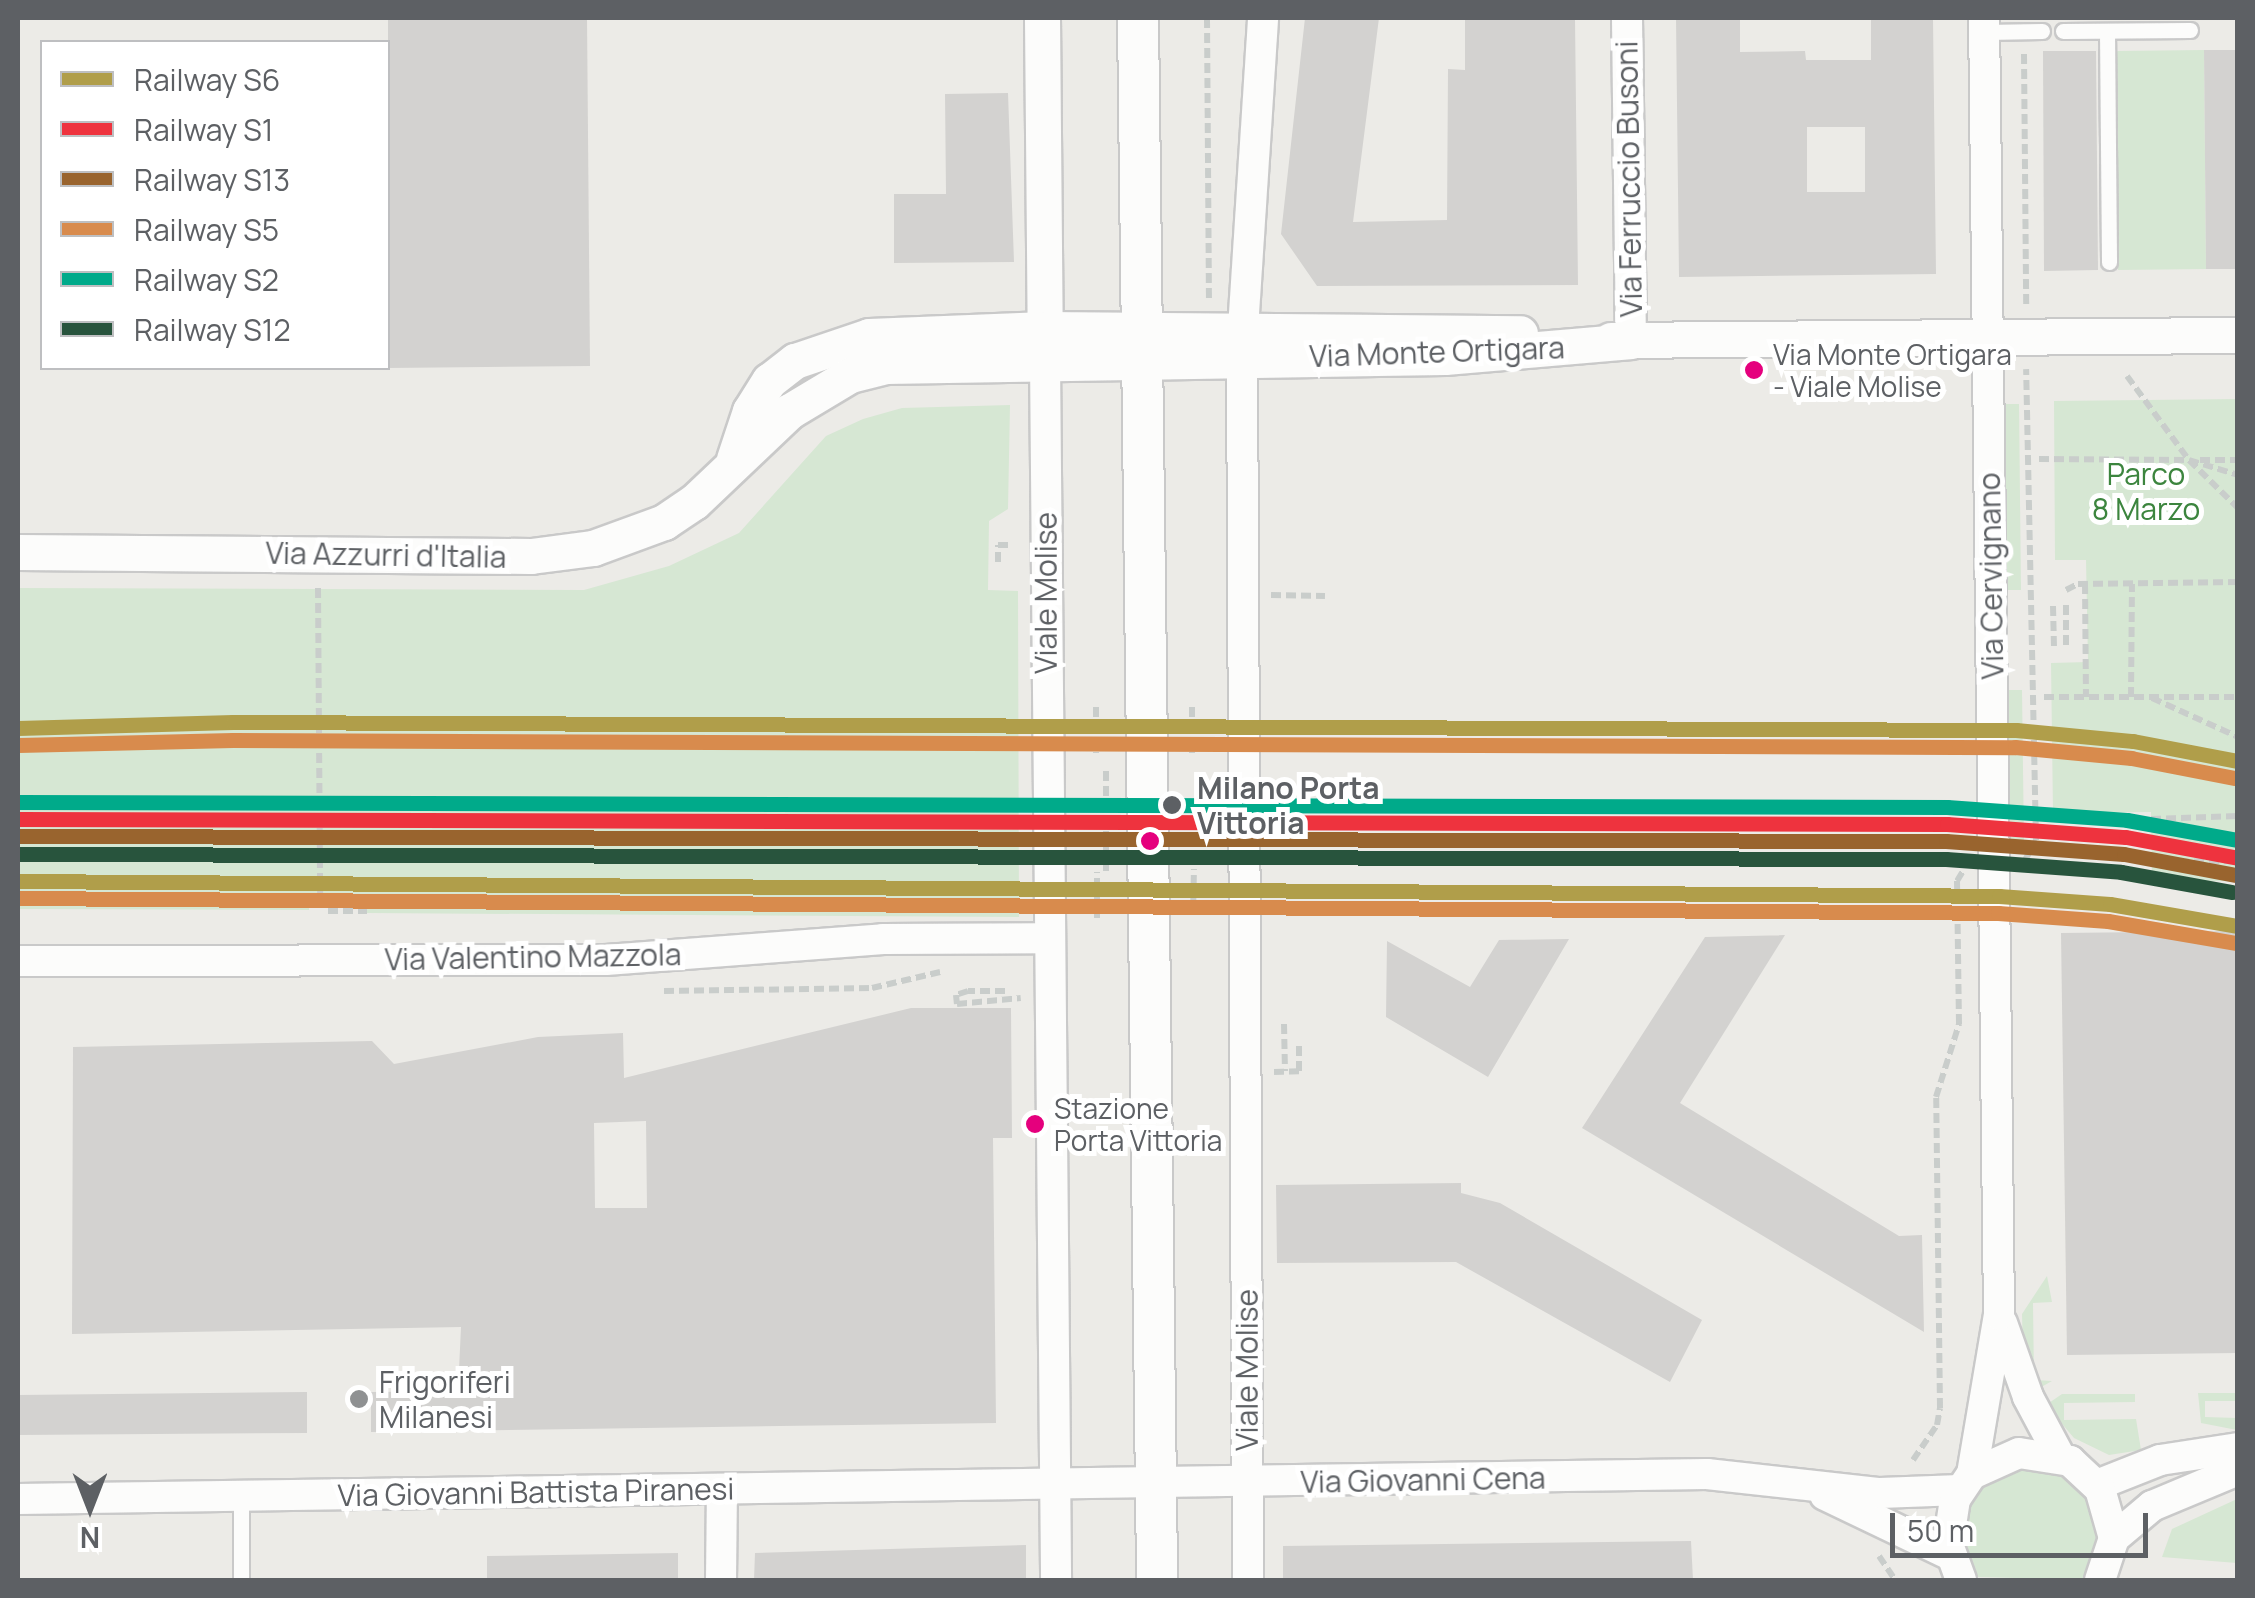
<!DOCTYPE html>
<html>
<head>
<meta charset="utf-8">
<style>
  body { margin:0 }
  #map { position:relative; width:2255px; height:1598px; overflow:hidden; background:#ecebe7; font-family:Manrope,sans-serif }
  div>[style] { position:absolute }
  [style*='--x'] { left:calc(var(--x)*1px); top:calc(var(--y)*1px); width:calc(var(--w)*1px); rotate:calc(var(--a)*1deg) }
  .green>* { inset:0; background:#d6e7d3 }
  .building>* { inset:0; background:#d3d2d0 }
  .path>* { height:6px; margin-top:-3px; transform-origin:0; background:repeating-linear-gradient(90deg,#c9cdcb 0 10px,transparent 0 15px) }
  .roads { filter:drop-shadow(2px 0 #c9c9c9) drop-shadow(-2px 0 #c9c9c9) drop-shadow(0 2px #c9c9c9) drop-shadow(0 -2px #c9c9c9) }
  .service>* { height:15px; margin:-7.5px; padding:0 7.5px; transform-origin:7.5px; border-radius:7.5px; background:#fcfcfb }
  .minor>* { height:30px; margin:-15px; padding:0 15px; transform-origin:15px; border-radius:15px; background:#fcfcfb }
  .tertiary>* { height:35px; margin:-17.5px; padding:0 17.5px; transform-origin:17.5px; border-radius:17.5px; background:#fcfcfb }
  .secondary>* { height:40px; margin:-20px; padding:0 20px; transform-origin:20px; border-radius:20px; background:#fcfcfb }
  .rail-1>* { height:15px; margin:-7.5px; padding:0 7.5px; transform-origin:7.5px; border-radius:7.5px; background:#b09e4a }
  .rail-2>* { height:15px; margin:-7.5px; padding:0 7.5px; transform-origin:7.5px; border-radius:7.5px; background:#ee333e }
  .rail-3>* { height:15px; margin:-7.5px; padding:0 7.5px; transform-origin:7.5px; border-radius:7.5px; background:#99642e }
  .rail-4>* { height:15px; margin:-7.5px; padding:0 7.5px; transform-origin:7.5px; border-radius:7.5px; background:#d88b4d }
  .rail-5>* { height:15px; margin:-7.5px; padding:0 7.5px; transform-origin:7.5px; border-radius:7.5px; background:#00aa8a }
  .rail-6>* { height:15px; margin:-7.5px; padding:0 7.5px; transform-origin:7.5px; border-radius:7.5px; background:#28543d }
  .dots>* { width:28px; height:28px; translate:-50% -50%; box-sizing:border-box; border:5px solid #fff; border-radius:50% }
  span { translate:-50% -50%; white-space:nowrap; text-align:center; line-height:1.15; -webkit-text-stroke:10px #fff; paint-order:stroke }
  .bus-label { font-size:28px; color:#5d6064 }
  .left { translate:0 -50%; text-align:left }
  .street-label { font-size:30px; color:#5d6064 }
  .park-label { font-size:30px; color:#3c853e }
  .stop-label { font-size:30px; color:#5d6064; font-weight:700 }
  .poi-label { font-size:30px; color:#5d6064 }
  .frame { position:absolute; inset:0; border:20px solid #5d6064; pointer-events:none }
  .legend { position:absolute; left:40px; top:40px; width:350px; height:330px; box-sizing:border-box; background:#fff; border:2px solid #bebfc1; margin:0; padding:12px 18px; list-style:none; font-size:30px; color:#5d6064 }
  .legend li { display:flex; align-items:center; gap:20px; height:50px }
  .legend b { width:50px; border:2px solid #bebfc1 }
  .north { position:absolute; left:40px; top:1458px; width:100px; height:100px; -webkit-text-stroke:8px #fff; paint-order:stroke; rotate:180deg; font-size:28px; font-weight:700; line-height:40px; text-align:center; color:#5d6064 }
  .north::after { content:''; display:block; margin:auto; width:35px; height:45px; background:#5d6064; clip-path:polygon(50% 0,100% 100%,50% 72%,0 100%) }
  .scale { position:absolute; left:1890px; top:1513px; width:258px; height:45px; box-sizing:border-box; border:5px solid #5d6064; border-top:0; padding-left:12px; font-size:30px; line-height:35px; white-space:nowrap; color:#5d6064; -webkit-text-stroke:8px #fff; paint-order:stroke }
</style>
</head>
<body>
<div id="map">
  <div class="green">
    <div style="clip-path:polygon(2204px 50px,2206px 269px,2118px 270px,2117px 51px)"></div>
    <div style="clip-path:polygon(2237px 399px,2237px 881px,2152px 882px,2151px 812px,2053px 813px,2051px 663px,2088px 662px,2086px 560px,2055px 560px,2054px 401px)"></div>
    <div style="clip-path:polygon(2005px 404px,2019px 404px,2021px 590px,2007px 590px)"></div>
    <div style="clip-path:polygon(1010px 405px,1008px 509px,989px 521px,988px 590px,1018px 591px,1019px 917px,367px 913px,367px 896px,320px 895px,309px 895px,309px 910px,18px 909px,18px 588px,584px 590px,669px 566px,739px 533px,826px 436px,863px 419px,902px 408px)"></div>
    <div style="clip-path:polygon(2008px 690px,2022px 690px,2024px 845px,2010px 846px)"></div>
    <div style="clip-path:polygon(2047px 1276px,2052px 1302px,2033px 1303px,2034px 1380px,2052px 1381px,2036px 1390px,2023px 1355px,2022px 1314px)"></div>
    <div style="clip-path:polygon(2198px 1393px,2237px 1393px,2237px 1401px,2205px 1401px,2205px 1417px,2237px 1418px,2237px 1430px,2201px 1423px)"></div>
    <div style="clip-path:polygon(2062px 1394px,2135px 1394px,2135px 1402px,2064px 1403px,2064px 1420px,2136px 1419px,2141px 1450px,2109px 1455px,2074px 1438px,2046px 1405px)"></div>
    <div style="clip-path:polygon(2017px 1468px,2060px 1473px,2091px 1502px,2099px 1543px,2082px 1580px,1978px 1577px,1967px 1557px,1968px 1511px,1979px 1490px)"></div>
    <div style="clip-path:polygon(2237px 1499px,2237px 1563px,2162px 1557px,2172px 1529px)"></div>
  </div>
  <div class="building">
    <div style="clip-path:polygon(388px 18px,587px 18px,590px 366px,388px 368px)"></div>
    <div style="clip-path:polygon(1305px 18px,1379px 18px,1353px 222px,1447px 220px,1448px 69px,1465px 70px,1465px 18px,1575px 18px,1578px 285px,1317px 286px,1281px 234px)"></div>
    <div style="clip-path:polygon(evenodd,1676px 18px,1740px 18px,1740px 52px,1805px 51px,1806px 60px,1871px 60px,1871px 18px,1933px 18px,1936px 274px,1679px 277px,1676px 18px,1807px 127px,1865px 127px,1865px 192px,1807px 192px,1807px 127px)"></div>
    <div style="clip-path:polygon(2204px 50px,2238px 50px,2238px 269px,2206px 269px)"></div>
    <div style="clip-path:polygon(2043px 51px,2096px 51px,2098px 270px,2044px 271px)"></div>
    <div style="clip-path:polygon(1008px 93px,1014px 262px,894px 263px,894px 194px,946px 194px,945px 94px)"></div>
    <div style="clip-path:polygon(2238px 931px,2238px 1353px,2067px 1355px,2061px 933px)"></div>
    <div style="clip-path:polygon(1785px 935px,1680px 1103px,1899px 1236px,1922px 1235px,1924px 1332px,1582px 1128px,1705px 937px)"></div>
    <div style="clip-path:polygon(1569px 939px,1488px 1077px,1386px 1017px,1387px 941px,1470px 987px,1499px 940px)"></div>
    <div style="clip-path:polygon(evenodd,911px 1008px,1011px 1008px,1012px 1138px,993px 1138px,996px 1423px,371px 1432px,371px 1392px,458px 1391px,461px 1327px,72px 1334px,73px 1047px,372px 1041px,394px 1064px,538px 1037px,623px 1033px,624px 1078px,911px 1008px,646px 1121px,647px 1208px,595px 1208px,594px 1123px,646px 1121px)"></div>
    <div style="clip-path:polygon(1461px 1183px,1461px 1193px,1500px 1203px,1702px 1320px,1670px 1382px,1456px 1262px,1277px 1263px,1276px 1185px)"></div>
    <div style="clip-path:polygon(307px 1392px,307px 1433px,18px 1435px,18px 1395px)"></div>
    <div style="clip-path:polygon(1691px 1541px,1693px 1580px,1283px 1580px,1283px 1546px)"></div>
    <div style="clip-path:polygon(1026px 1545px,1026px 1580px,754px 1580px,755px 1553px)"></div>
    <div style="clip-path:polygon(678px 1553px,678px 1580px,487px 1580px,487px 1556px)"></div>
  </div>
  <div class="path">
    <div style="--x:1207;--y:18;--w:282;--a:89.6"></div>
    <div style="--x:2024;--y:54;--w:252;--a:89.5"></div>
    <div style="--x:2127;--y:376;--w:104;--a:53.6"></div>
    <div style="--x:2189;--y:460;--w:69;--a:44.4"></div>
    <div style="--x:2039;--y:459;--w:150;--a:0.4"></div>
    <div style="--x:2189;--y:460;--w:51;--a:17"></div>
    <div style="--x:2200;--y:460;--w:38;--a:0"></div>
    <div style="--x:998;--y:562;--w:17;--a:-90"></div>
    <div style="--x:998;--y:545;--w:14;--a:0"></div>
    <div style="--x:2085;--y:584;--w:113;--a:89.5"></div>
    <div style="--x:318;--y:588;--w:307;--a:89.6"></div>
    <div style="--x:2066;--y:590;--w:13;--a:-27"></div>
    <div style="--x:2078;--y:584;--w:160;--a:-0.7"></div>
    <div style="--x:1271;--y:595;--w:54;--a:1.1"></div>
    <div style="--x:2066;--y:605;--w:41;--a:90"></div>
    <div style="--x:2053;--y:606;--w:40;--a:88.6"></div>
    <div style="--x:2044;--y:697;--w:194;--a:0"></div>
    <div style="--x:2131;--y:697;--w:113;--a:-89.5"></div>
    <div style="--x:2152;--y:698;--w:94;--a:24.4"></div>
    <div style="--x:1096;--y:707;--w:46;--a:90"></div>
    <div style="--x:1192;--y:707;--w:46;--a:90"></div>
    <div style="--x:1106;--y:771;--w:101;--a:90"></div>
    <div style="--x:2151;--y:819;--w:87;--a:-2"></div>
    <div style="--x:2024;--y:862;--w:25;--a:-61"></div>
    <div style="--x:2036;--y:840;--w:471;--a:-91.2"></div>
    <div style="--x:2149;--y:862;--w:89;--a:-0.6"></div>
    <div style="--x:328;--y:911;--w:39;--a:0"></div>
    <div style="--x:1193;--y:915;--w:46;--a:-88.8"></div>
    <div style="--x:1932;--y:917;--w:25;--a:0"></div>
    <div style="--x:1097;--y:918;--w:46;--a:-90"></div>
    <div style="--x:664;--y:991;--w:208;--a:-0.8"></div>
    <div style="--x:872;--y:988;--w:70;--a:-13.2"></div>
    <div style="--x:1005;--y:991;--w:37;--a:180"></div>
    <div style="--x:968;--y:991;--w:13;--a:162"></div>
    <div style="--x:956;--y:995;--w:9;--a:84"></div>
    <div style="--x:957;--y:1004;--w:64;--a:-5.4"></div>
    <div style="--x:1284;--y:1024;--w:47;--a:88.8"></div>
    <div style="--x:1274;--y:1072;--w:25;--a:-2"></div>
    <div style="--x:1299;--y:1071;--w:28;--a:-90"></div>
    <div style="--x:1913;--y:1460;--w:42;--a:-55.6"></div>
    <div style="--x:1937;--y:1425;--w:17;--a:-80"></div>
    <div style="--x:1940;--y:1408;--w:311;--a:-90.7"></div>
    <div style="--x:1936;--y:1097;--w:77;--a:-72.5"></div>
    <div style="--x:1959;--y:1024;--w:143;--a:-90.8"></div>
    <div style="--x:1957;--y:881;--w:12;--a:-59"></div>
    <div style="--x:1879;--y:1556;--w:29;--a:56"></div>
  </div>
  <div class="roads">
    <div class="service">
      <div style="--x:2063;--y:31;--w:127;--a:-0.5"></div>
      <div style="--x:2107;--y:31;--w:231;--a:89.5"></div>
      <div style="--x:1985;--y:32;--w:57;--a:-1"></div>
      <div style="--x:241;--y:1496;--w:84;--a:90"></div>
    </div>
    <div class="minor">
      <div style="--x:1627;--y:18;--w:323;--a:89.3"></div>
      <div style="--x:1243;--y:329;--w:312;--a:-86.3"></div>
      <div style="--x:1242;--y:358;--w:1222;--a:89.72"></div>
      <div style="--x:1045;--y:360;--w:1220;--a:89.48"></div>
      <div style="--x:18;--y:961;--w:588;--a:-0.1"></div>
      <div style="--x:606;--y:960;--w:278;--a:-4.3"></div>
      <div style="--x:883;--y:939;--w:164;--a:-0.3"></div>
      <div style="--x:2002;--y:1323;--w:78;--a:70.6"></div>
      <div style="--x:2028;--y:1397;--w:68;--a:61.9"></div>
      <div style="--x:1972;--y:1474;--w:161;--a:-80.4"></div>
      <div style="--x:1999;--y:1315;--w:1297;--a:-90.66"></div>
      <div style="--x:2097;--y:1485;--w:68;--a:-21.6"></div>
      <div style="--x:2160;--y:1460;--w:79;--a:-8.7"></div>
      <div style="--x:1825;--y:1495;--w:139;--a:25.6"></div>
      <div style="--x:18;--y:1499;--w:1689;--a:-0.85"></div>
      <div style="--x:1707;--y:1474;--w:174;--a:6.3"></div>
      <div style="--x:1880;--y:1493;--w:80;--a:-2.1"></div>
      <div style="--x:2114;--y:1538;--w:50;--a:-40.1"></div>
      <div style="--x:2152;--y:1506;--w:93;--a:-22.7"></div>
      <div style="--x:721;--y:1580;--w:91;--a:-89.4"></div>
      <div style="--x:1961;--y:1580;--w:37;--a:-110"></div>
      <div style="--x:1948;--y:1545;--w:47;--a:-81.3"></div>
      <div style="--x:1955;--y:1499;--w:30;--a:-56"></div>
      <div style="--x:1972;--y:1474;--w:51;--a:-24.1"></div>
      <div style="--x:2019;--y:1453;--w:52;--a:8.9"></div>
      <div style="--x:2070;--y:1461;--w:41;--a:43"></div>
      <div style="--x:2100;--y:1489;--w:51;--a:74.1"></div>
      <div style="--x:2114;--y:1538;--w:44;--a:108.4"></div>
    </div>
    <div class="tertiary">
      <div style="--x:1042;--y:18;--w:331;--a:89.5"></div>
      <div style="--x:1611;--y:340;--w:627;--a:-0.46"></div>
      <div style="--x:734;--y:459;--w:51;--a:-71.6"></div>
      <div style="--x:750;--y:411;--w:36;--a:-58"></div>
      <div style="--x:769;--y:381;--w:33;--a:-38"></div>
      <div style="--x:795;--y:361;--w:78;--a:-18.7"></div>
      <div style="--x:869;--y:336;--w:176;--a:-2.3"></div>
      <div style="--x:1045;--y:329;--w:475;--a:0.5"></div>
      <div style="--x:18;--y:552;--w:513;--a:0.45"></div>
      <div style="--x:531;--y:556;--w:63;--a:-7.4"></div>
      <div style="--x:593;--y:548;--w:76;--a:-20.1"></div>
      <div style="--x:664;--y:522;--w:36;--a:-34"></div>
      <div style="--x:694;--y:502;--w:132;--a:-43.5"></div>
      <div style="--x:790;--y:411;--w:70;--a:-31"></div>
      <div style="--x:850;--y:375;--w:36;--a:-14"></div>
      <div style="--x:885;--y:366;--w:560;--a:-0.92"></div>
      <div style="--x:1445;--y:357;--w:187;--a:-4.9"></div>
    </div>
    <div class="secondary">
      <div style="--x:1138;--y:18;--w:1562;--a:89.3"></div>
    </div>
  </div>
  <div class="rail-1">
    <div style="--x:18;--y:728;--w:215;--a:-1.6"></div>
    <div style="--x:233;--y:722;--w:1783;--a:0.26"></div>
    <div style="--x:2016;--y:730;--w:118;--a:5.4"></div>
    <div style="--x:2133;--y:741;--w:107;--a:10.8"></div>
    <div style="--x:18;--y:881;--w:1981;--a:0.43"></div>
    <div style="--x:1999;--y:896;--w:111;--a:4.1"></div>
    <div style="--x:2110;--y:904;--w:130;--a:9.8"></div>
  </div>
  <div class="rail-2">
    <div style="--x:18;--y:819;--w:1929;--a:0.15"></div>
    <div style="--x:1947;--y:824;--w:179;--a:4.2"></div>
    <div style="--x:2126;--y:837;--w:114;--a:10.6"></div>
  </div>
  <div class="rail-3">
    <div style="--x:18;--y:836;--w:1928;--a:0.15"></div>
    <div style="--x:1946;--y:841;--w:178;--a:4.2"></div>
    <div style="--x:2124;--y:854;--w:113;--a:10.7"></div>
  </div>
  <div class="rail-4">
    <div style="--x:18;--y:745;--w:215;--a:-1.3"></div>
    <div style="--x:233;--y:740;--w:1782;--a:0.23"></div>
    <div style="--x:2015;--y:747;--w:117;--a:5.4"></div>
    <div style="--x:2131;--y:758;--w:106;--a:10.9"></div>
    <div style="--x:18;--y:898;--w:1980;--a:0.43"></div>
    <div style="--x:1998;--y:913;--w:110;--a:4.2"></div>
    <div style="--x:2108;--y:921;--w:129;--a:9.8"></div>
  </div>
  <div class="rail-5">
    <div style="--x:18;--y:802;--w:1929;--a:0.15"></div>
    <div style="--x:1947;--y:807;--w:180;--a:4.1"></div>
    <div style="--x:2127;--y:820;--w:113;--a:10.2"></div>
  </div>
  <div class="rail-6">
    <div style="--x:18;--y:854;--w:1928;--a:0.15"></div>
    <div style="--x:1946;--y:859;--w:175;--a:4.2"></div>
    <div style="--x:2121;--y:872;--w:113;--a:10.2"></div>
  </div>
  <div class="dots">
    <div style="left:1754px;top:370px;background:#e5007d"></div>
    <div style="left:1172px;top:805px;background:#5d6064"></div>
    <div style="left:1150px;top:841px;background:#e5007d"></div>
    <div style="left:1035px;top:1124px;background:#e5007d"></div>
    <div style="left:359px;top:1399px;background:#8f9192"></div>
  </div>
  <div class="bus-label">
    <span class="left" style="left:1773px;top:370px">Via Monte Ortigara<br>- Viale Molise</span>
    <span class="left" style="left:1054px;top:1124px">Stazione<br>Porta Vittoria</span>
  </div>
  <div class="street-label">
    <span style="left:1629px;top:179px;rotate:-91deg">Via Ferruccio Busoni</span>
    <span style="left:1437px;top:352px;rotate:-2deg">Via Monte Ortigara</span>
    <span style="left:386px;top:555px;rotate:1deg">Via Azzurri d'Italia</span>
    <span style="left:1991px;top:576px;rotate:-91deg">Via Cervignano</span>
    <span style="left:1046px;top:593px;rotate:-90deg">Viale Molise</span>
    <span style="left:533px;top:957px;rotate:-1deg">Via Valentino Mazzola</span>
    <span style="left:1247px;top:1370px;rotate:-90deg">Viale Molise</span>
    <span style="left:1423px;top:1480px;rotate:-1deg">Via Giovanni Cena</span>
    <span style="left:536px;top:1492px;rotate:-1deg">Via Giovanni Battista Piranesi</span>
  </div>
  <div class="park-label">
    <span style="left:2146px;top:491px">Parco<br>8 Marzo</span>
  </div>
  <div class="stop-label">
    <span class="left" style="left:1197px;top:805px">Milano Porta<br>Vittoria</span>
  </div>
  <div class="poi-label">
    <span class="left" style="left:379px;top:1399px">Frigoriferi<br>Milanesi</span>
  </div>
  <div class="frame"></div>
  <ul class="legend">
  <li><b style="height:12px;background:#b09e4a"></b>Railway S6</li>
  <li><b style="height:12px;background:#ee333e"></b>Railway S1</li>
  <li><b style="height:12px;background:#99642e"></b>Railway S13</li>
  <li><b style="height:12px;background:#d88b4d"></b>Railway S5</li>
  <li><b style="height:12px;background:#00aa8a"></b>Railway S2</li>
  <li><b style="height:12px;background:#28543d"></b>Railway S12</li>
  </ul>
  <div class="north">N</div>
  <div class="scale">50 m</div>
</div>
</body>
</html>
